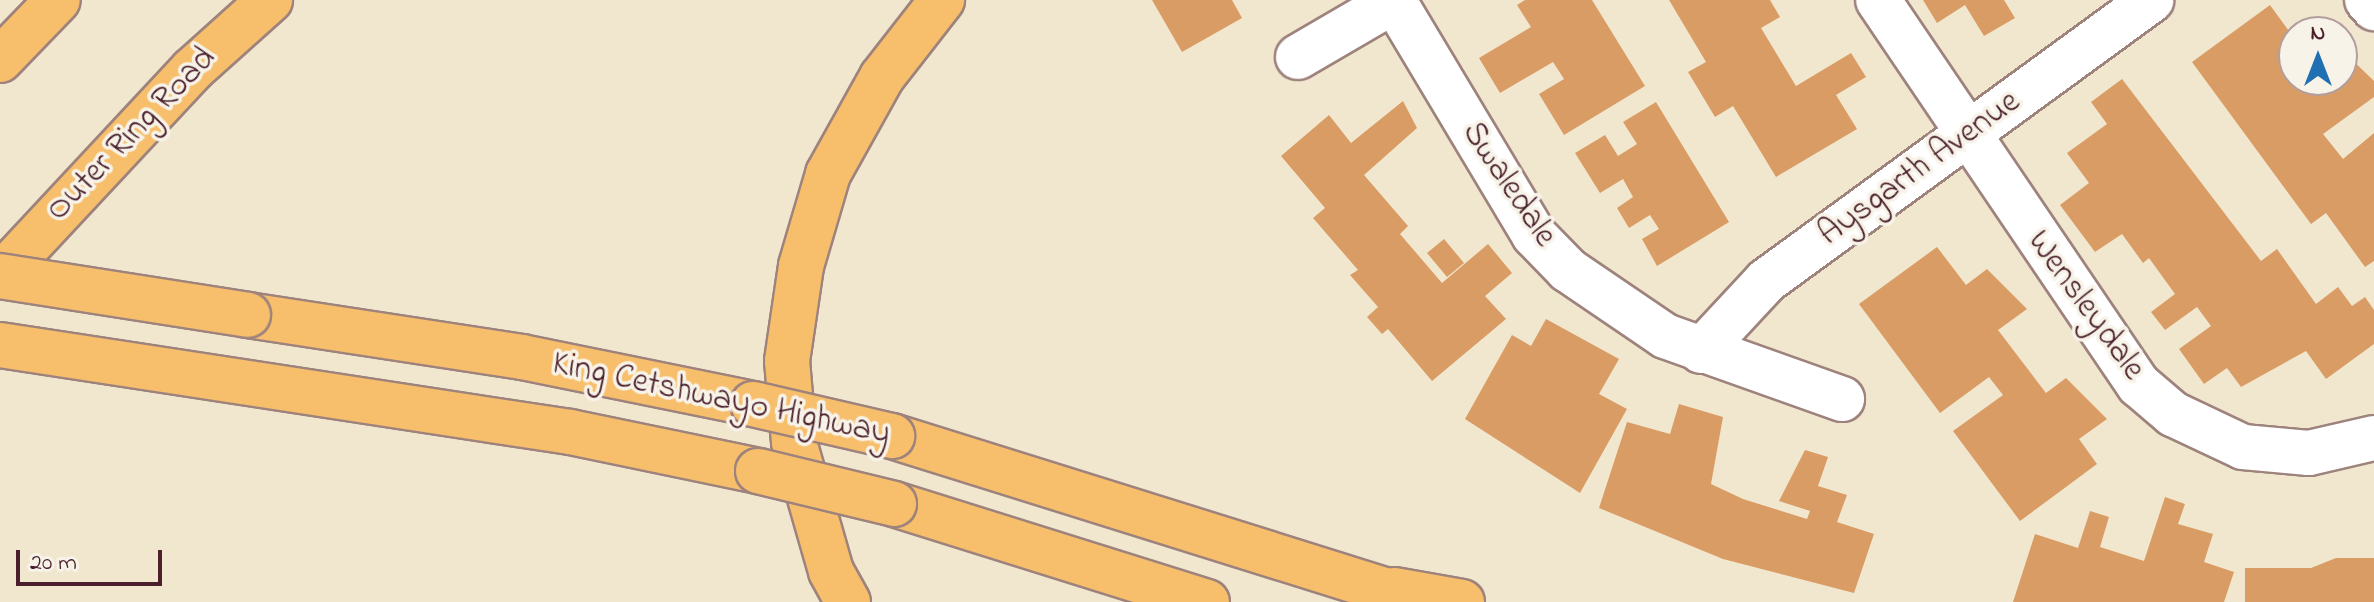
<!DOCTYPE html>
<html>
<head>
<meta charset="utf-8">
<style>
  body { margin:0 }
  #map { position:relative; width:2374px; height:602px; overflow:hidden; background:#f1e7cf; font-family:"Indie Flower",sans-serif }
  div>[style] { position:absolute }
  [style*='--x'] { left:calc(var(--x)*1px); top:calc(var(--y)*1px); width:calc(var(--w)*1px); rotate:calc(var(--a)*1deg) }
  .building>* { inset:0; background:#da9c65 }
  .roads { filter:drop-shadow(2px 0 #9e837d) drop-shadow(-2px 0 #9e837d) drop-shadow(0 2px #9e837d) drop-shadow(0 -2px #9e837d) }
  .minor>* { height:44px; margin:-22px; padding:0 22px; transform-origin:22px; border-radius:22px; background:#fff }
  .major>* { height:44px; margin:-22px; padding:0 22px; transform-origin:22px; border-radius:22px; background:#f7bf6c }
  .highway>* { height:44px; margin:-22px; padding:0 22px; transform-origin:22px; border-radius:22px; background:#f7bf6c }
  .bridges { filter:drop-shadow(2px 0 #9e837d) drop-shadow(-2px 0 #9e837d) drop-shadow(0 2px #9e837d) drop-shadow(0 -2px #9e837d) }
  .major-bridge>* { height:44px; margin:-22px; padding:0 22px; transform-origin:22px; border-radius:22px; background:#f7bf6c }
  span { translate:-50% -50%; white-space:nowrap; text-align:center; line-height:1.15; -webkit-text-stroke:7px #f7f3e8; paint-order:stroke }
  .street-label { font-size:34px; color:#4a1f2b }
  .north { position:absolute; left:2278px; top:16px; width:80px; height:80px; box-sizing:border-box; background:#f7f3e8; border:2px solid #b29e9c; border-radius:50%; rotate:0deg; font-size:22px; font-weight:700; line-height:32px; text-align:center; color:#4a1f2b }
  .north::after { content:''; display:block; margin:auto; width:28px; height:36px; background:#1f6fb2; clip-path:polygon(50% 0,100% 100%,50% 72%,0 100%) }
  .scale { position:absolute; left:16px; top:550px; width:146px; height:36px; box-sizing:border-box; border:4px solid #4a1f2b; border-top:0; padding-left:10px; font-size:24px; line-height:28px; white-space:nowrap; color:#4a1f2b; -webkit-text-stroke:6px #f7f3e8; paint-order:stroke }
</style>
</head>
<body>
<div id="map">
  <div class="building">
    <div style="clip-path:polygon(1152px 0,1232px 0,1242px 18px,1182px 52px)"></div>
    <div style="clip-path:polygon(1525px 0,1592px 0,1645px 86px,1564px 135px,1539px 94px,1564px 79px,1553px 62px,1500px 93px,1479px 58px,1531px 27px,1517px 5px)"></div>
    <div style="clip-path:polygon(1669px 0,1770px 0,1780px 17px,1761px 28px,1796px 86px,1851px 53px,1866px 77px,1836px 95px,1857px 129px,1776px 177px,1733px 106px,1715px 117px,1688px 72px,1706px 62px)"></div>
    <div style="clip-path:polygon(1923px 0,2004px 0,2015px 18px,1984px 36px,1965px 5px,1937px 23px)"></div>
    <div style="clip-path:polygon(2270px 5px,2294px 38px,2294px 80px,2342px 80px,2342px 50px,2374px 81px,2374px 97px,2323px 134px,2343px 159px,2374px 133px,2374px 261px,2365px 267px,2326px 213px,2311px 224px,2192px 62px)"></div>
    <div style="clip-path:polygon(2122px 79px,2261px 261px,2277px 249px,2316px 304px,2338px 287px,2352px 306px,2365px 297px,2374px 310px,2374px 344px,2326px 379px,2306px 351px,2241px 387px,2227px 368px,2204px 384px,2179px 349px,2211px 326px,2197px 307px,2165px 330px,2151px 312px,2175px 294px,2149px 258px,2143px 263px,2122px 234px,2095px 252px,2060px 205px,2089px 183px,2067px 153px,2107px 124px,2091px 102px)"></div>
    <div style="clip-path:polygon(1403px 101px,1417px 128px,1364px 175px,1408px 226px,1400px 234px,1442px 283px,1488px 244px,1512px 273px,1485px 296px,1506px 319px,1432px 381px,1388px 329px,1382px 334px,1367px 317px,1378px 307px,1350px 275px,1358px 270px,1313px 218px,1325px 208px,1281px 156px,1329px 115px,1351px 143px)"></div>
    <div style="clip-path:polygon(1656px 102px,1729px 222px,1657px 266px,1642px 239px,1659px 229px,1650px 215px,1629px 228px,1617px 208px,1633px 197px,1623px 179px,1600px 193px,1575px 153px,1605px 135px,1618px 156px,1637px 144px,1623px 122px)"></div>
    <div style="clip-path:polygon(1444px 239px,1464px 263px,1447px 277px,1427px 253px)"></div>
    <div style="clip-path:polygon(1937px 247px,1966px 285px,1987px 269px,2027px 309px,1998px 330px,2046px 393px,2066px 378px,2107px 419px,2079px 439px,2097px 464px,2020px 521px,1953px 431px,2003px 395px,1989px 377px,1940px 413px,1859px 304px)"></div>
    <div style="clip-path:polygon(1546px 319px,1619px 359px,1599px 394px,1627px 409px,1580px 493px,1465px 419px,1512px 335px,1531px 346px)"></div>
    <div style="clip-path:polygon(1679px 404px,1723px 417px,1711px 484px,1743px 499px,1807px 519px,1810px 511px,1779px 501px,1805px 450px,1828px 457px,1818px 486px,1847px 495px,1837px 522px,1874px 534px,1854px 593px,1723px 559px,1599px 508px,1627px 422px,1670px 434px)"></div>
    <div style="clip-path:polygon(2165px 497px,2185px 504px,2178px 524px,2213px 534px,2204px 562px,2234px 572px,2224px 602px,2013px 602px,2035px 534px,2078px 548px,2090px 511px,2109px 517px,2100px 547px,2144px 561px)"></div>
    <div style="clip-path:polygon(2336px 558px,2374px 558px,2374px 602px,2245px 602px,2245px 568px,2311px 568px)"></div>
  </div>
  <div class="roads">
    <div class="minor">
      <div style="--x:1878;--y:0;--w:465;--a:55.9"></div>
      <div style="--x:2139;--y:385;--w:45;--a:40.5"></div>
      <div style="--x:2173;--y:414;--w:77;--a:25.2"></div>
      <div style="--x:2243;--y:447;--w:66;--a:5.2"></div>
      <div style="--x:2309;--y:453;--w:67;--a:-13"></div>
      <div style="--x:2367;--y:0;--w:11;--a:49"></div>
      <div style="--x:1298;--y:57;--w:111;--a:-30.3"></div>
      <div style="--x:1394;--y:1;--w:273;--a:59.1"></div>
      <div style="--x:1534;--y:235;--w:49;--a:45.8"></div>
      <div style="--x:1568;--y:270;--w:117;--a:34.2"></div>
      <div style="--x:1665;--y:336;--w:188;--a:19.6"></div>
      <div style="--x:1701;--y:351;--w:96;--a:-47.1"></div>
      <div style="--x:1766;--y:281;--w:477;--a:-36.1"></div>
    </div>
    <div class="major">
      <div style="--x:248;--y:315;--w:277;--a:8.7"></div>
      <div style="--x:522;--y:357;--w:236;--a:11.5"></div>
      <div style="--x:0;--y:345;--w:577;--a:8.68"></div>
      <div style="--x:570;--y:432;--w:192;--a:11.7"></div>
      <div style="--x:892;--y:436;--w:556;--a:17.36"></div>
      <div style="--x:894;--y:504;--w:328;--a:17.4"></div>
      <div style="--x:1394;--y:590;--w:69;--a:10"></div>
      <div style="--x:848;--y:602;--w:35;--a:-119"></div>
      <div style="--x:831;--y:571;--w:134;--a:-106"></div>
      <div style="--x:794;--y:442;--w:81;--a:-94.9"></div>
      <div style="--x:787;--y:361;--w:96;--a:-81.6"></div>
      <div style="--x:801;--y:266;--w:96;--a:-73.6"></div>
      <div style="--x:828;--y:174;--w:111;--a:-60.9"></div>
      <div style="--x:882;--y:77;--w:98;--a:-52.1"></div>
    </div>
    <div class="highway">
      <div style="--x:0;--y:60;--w:83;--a:-46"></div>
      <div style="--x:0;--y:276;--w:282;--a:-47"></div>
      <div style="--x:192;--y:70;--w:105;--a:-41.9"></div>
    </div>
  </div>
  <div class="bridges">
    <div class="major-bridge">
      <div style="--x:0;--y:276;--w:251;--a:8.9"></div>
      <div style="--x:753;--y:404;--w:143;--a:13"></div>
      <div style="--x:758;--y:471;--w:140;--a:13.6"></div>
    </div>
  </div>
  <div class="street-label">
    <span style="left:132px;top:135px;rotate:-46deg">Outer Ring Road</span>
    <span style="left:1920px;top:169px;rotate:-36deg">Aysgarth Avenue</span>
    <span style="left:1508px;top:185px;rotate:56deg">Swaledale</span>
    <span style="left:2085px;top:306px;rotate:54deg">Wensleydale</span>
    <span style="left:721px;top:400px;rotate:12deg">King Cetshwayo Highway</span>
  </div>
  <div class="north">N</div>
  <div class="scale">20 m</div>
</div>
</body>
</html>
